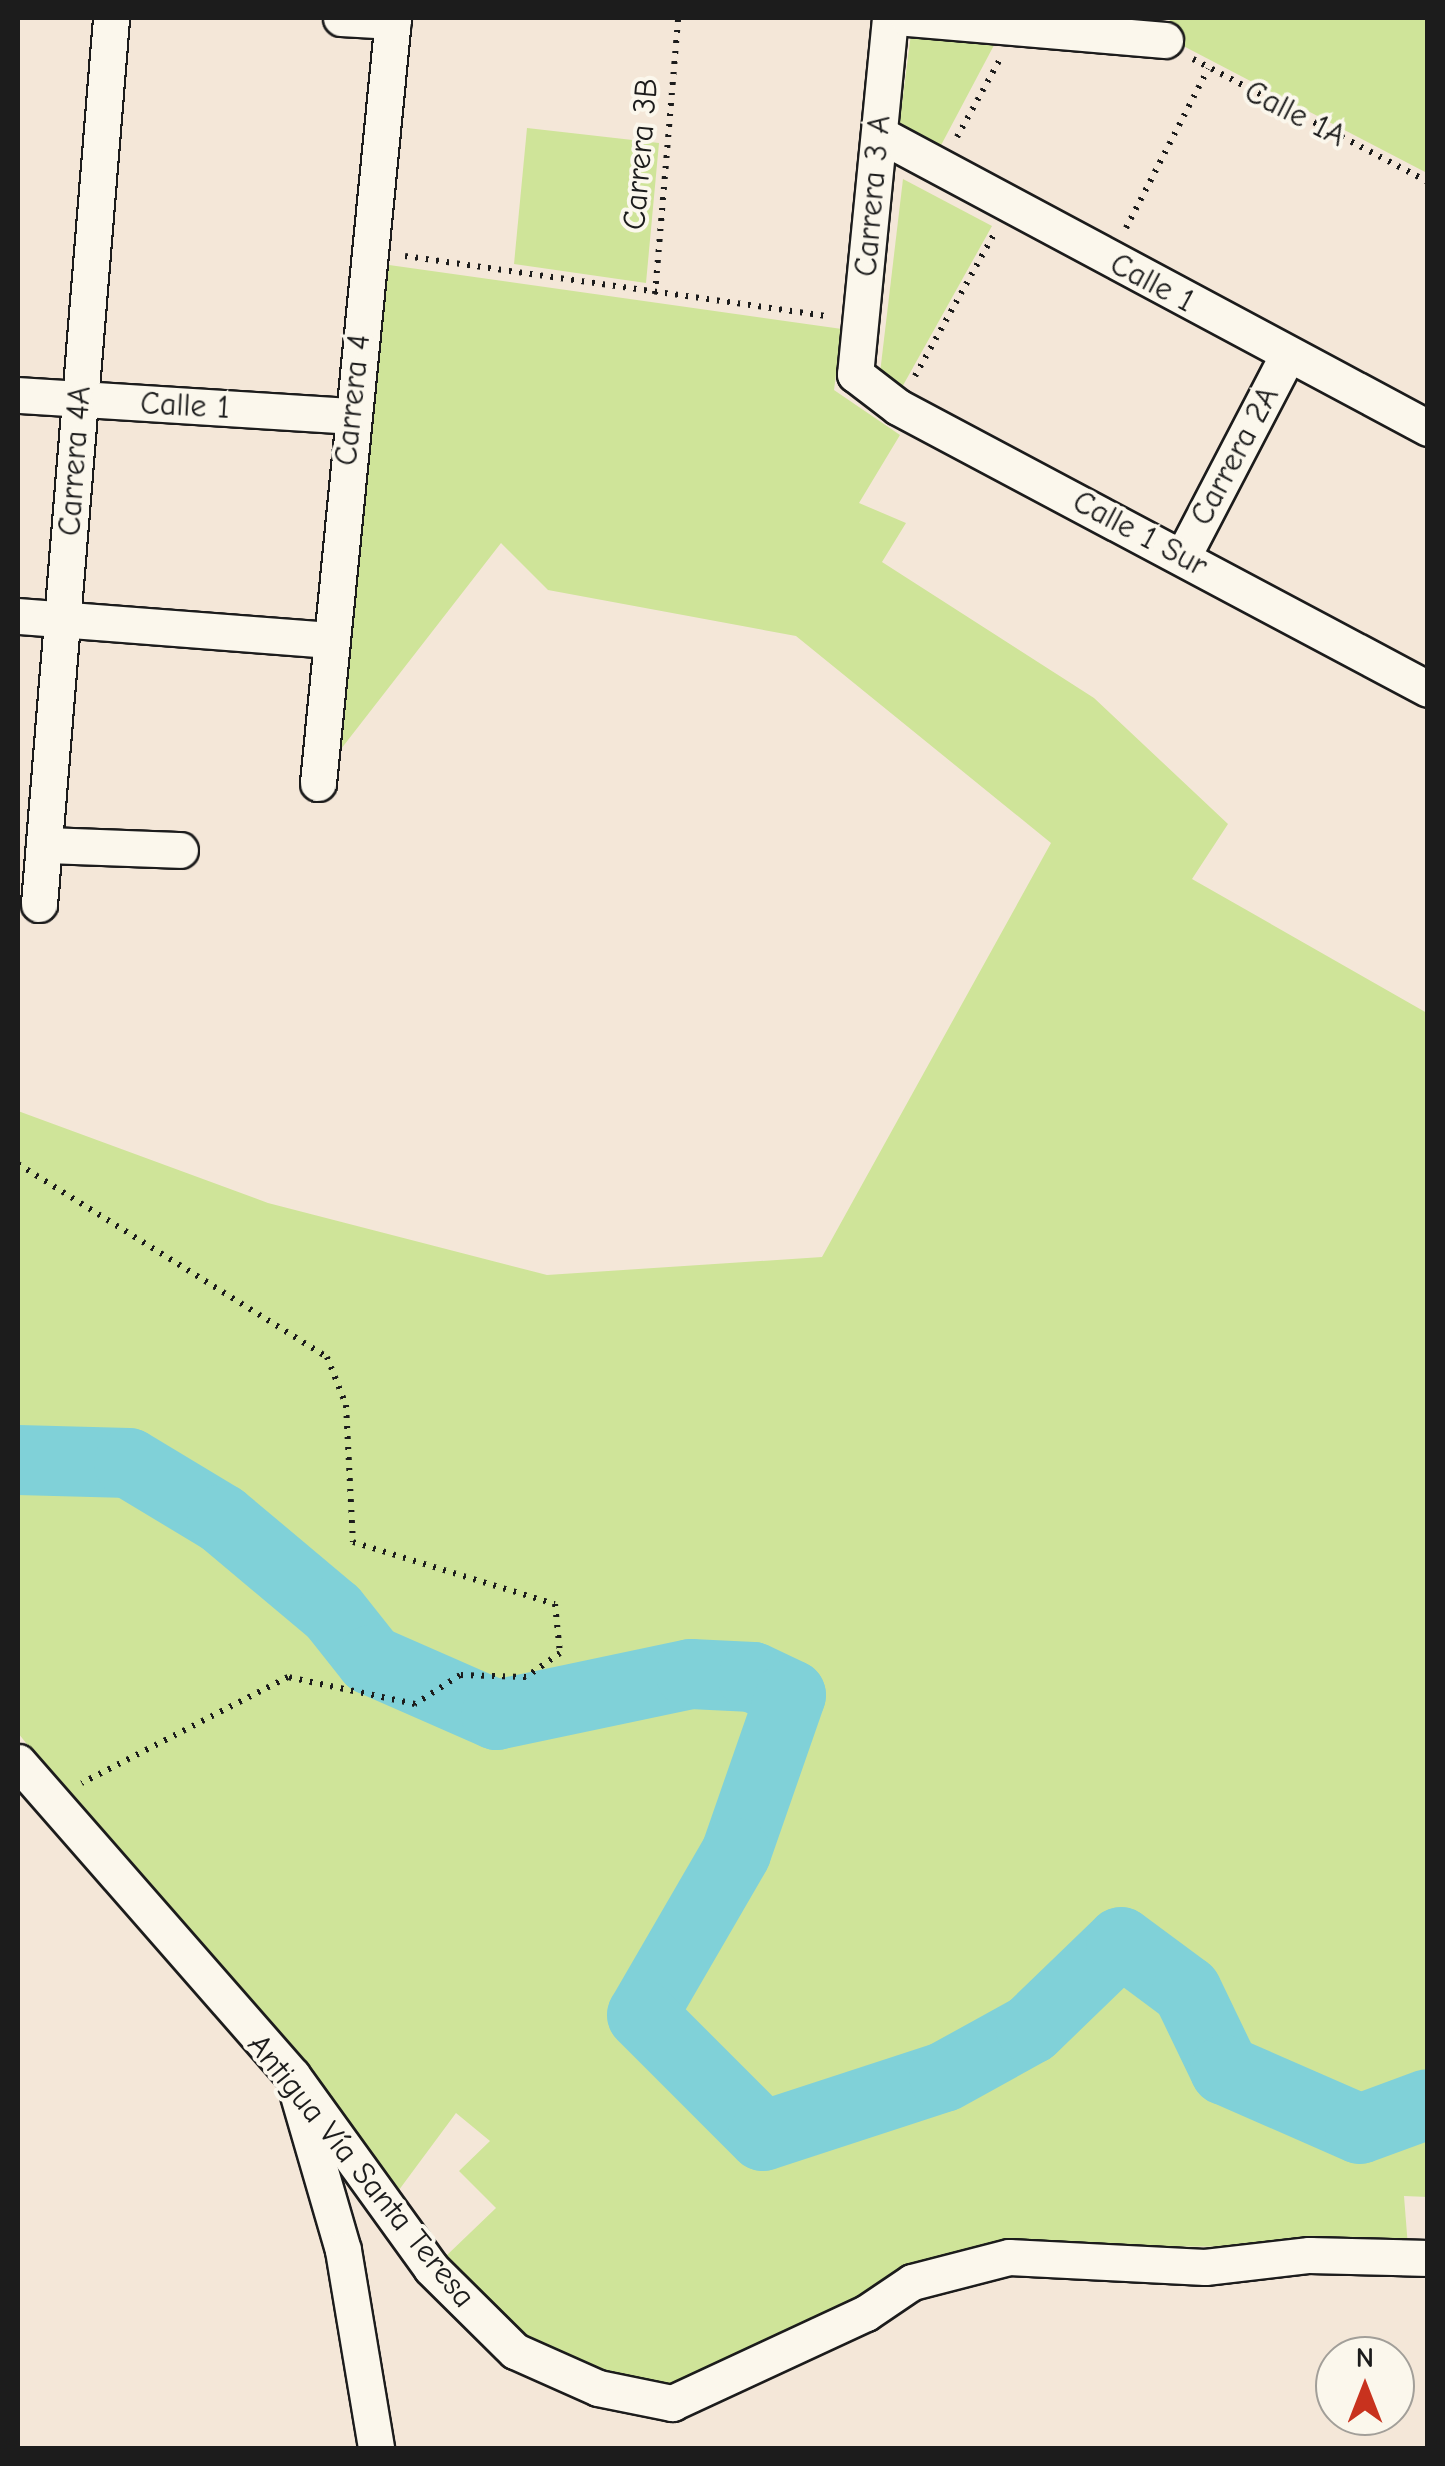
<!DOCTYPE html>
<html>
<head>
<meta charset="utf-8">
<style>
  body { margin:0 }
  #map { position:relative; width:1445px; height:2466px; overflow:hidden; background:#f4e7d8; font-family:"Comic Neue",sans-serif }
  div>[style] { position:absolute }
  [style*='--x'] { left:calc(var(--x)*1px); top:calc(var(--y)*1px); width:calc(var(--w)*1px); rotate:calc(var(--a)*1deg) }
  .green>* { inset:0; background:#cfe499 }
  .river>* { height:70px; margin:-35px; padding:0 35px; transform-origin:35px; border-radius:35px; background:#80d1d8 }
  .path>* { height:6px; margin-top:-3px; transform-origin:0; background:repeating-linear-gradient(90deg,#1c1c1c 0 2.5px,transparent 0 10.5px) }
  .roads { filter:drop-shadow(2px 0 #1c1c1c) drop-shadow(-2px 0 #1c1c1c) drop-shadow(0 2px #1c1c1c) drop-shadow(0 -2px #1c1c1c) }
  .minor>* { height:35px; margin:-17.5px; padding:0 17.5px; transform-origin:17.5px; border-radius:17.5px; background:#fbf7ec }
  span { translate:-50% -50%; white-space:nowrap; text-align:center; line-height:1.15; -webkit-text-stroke:8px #fbf7ec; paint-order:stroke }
  .street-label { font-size:32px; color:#1c1c1c }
  .frame { position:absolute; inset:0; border:20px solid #1c1c1c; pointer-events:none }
  .north { position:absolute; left:1315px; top:2336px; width:100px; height:100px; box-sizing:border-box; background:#fbf7ec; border:2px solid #a29f99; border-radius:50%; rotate:0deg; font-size:28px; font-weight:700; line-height:40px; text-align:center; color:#1c1c1c }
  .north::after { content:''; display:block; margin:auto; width:35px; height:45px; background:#c8321e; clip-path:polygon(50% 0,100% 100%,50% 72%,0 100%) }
</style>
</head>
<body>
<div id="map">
  <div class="green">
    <div style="clip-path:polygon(1170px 18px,1427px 18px,1427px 173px,1168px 38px)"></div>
    <div style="clip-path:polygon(912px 26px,1001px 32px,939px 149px,899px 127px)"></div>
    <div style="clip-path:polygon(527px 128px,659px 143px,646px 283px,514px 264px)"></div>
    <div style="clip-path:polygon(903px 179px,992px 226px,901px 389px,880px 373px)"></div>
    <div style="clip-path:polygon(382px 264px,842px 329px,834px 390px,900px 435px,859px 503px,906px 523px,882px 562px,1094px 698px,1228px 824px,1192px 879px,1427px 1013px,1428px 2197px,1404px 2196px,1408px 2247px,1001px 2246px,619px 2406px,449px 2296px,446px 2256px,496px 2208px,459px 2171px,490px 2141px,456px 2113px,393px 2198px,18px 1733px,18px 1111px,268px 1203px,547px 1275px,822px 1257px,1051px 843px,796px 636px,548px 590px,501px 543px,341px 749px)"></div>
  </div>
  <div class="river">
    <div style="--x:18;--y:1460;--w:111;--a:1.5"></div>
    <div style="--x:129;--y:1463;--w:109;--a:31.1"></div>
    <div style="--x:222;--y:1519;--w:145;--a:40"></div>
    <div style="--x:333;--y:1612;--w:61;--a:51.6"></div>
    <div style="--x:371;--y:1660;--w:137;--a:23.7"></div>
    <div style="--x:496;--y:1715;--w:199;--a:-11.9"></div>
    <div style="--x:691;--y:1674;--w:62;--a:2.8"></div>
    <div style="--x:753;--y:1677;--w:42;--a:25.3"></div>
    <div style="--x:791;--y:1695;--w:167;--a:109.2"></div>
    <div style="--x:736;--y:1853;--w:187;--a:120.1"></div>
    <div style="--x:642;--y:2015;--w:171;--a:45"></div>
    <div style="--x:763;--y:2136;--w:190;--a:-18.1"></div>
    <div style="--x:944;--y:2077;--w:99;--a:-28.9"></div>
    <div style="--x:1031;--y:2029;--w:125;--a:-44"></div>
    <div style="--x:1121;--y:1942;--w:82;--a:36.6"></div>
    <div style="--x:1187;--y:1991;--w:88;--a:64.3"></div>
    <div style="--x:1225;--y:2070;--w:147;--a:23.6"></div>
    <div style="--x:1360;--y:2129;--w:72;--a:-20.2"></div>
  </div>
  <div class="path">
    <div style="--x:1193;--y:59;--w:265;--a:27.6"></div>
    <div style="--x:957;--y:137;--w:87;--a:-61.1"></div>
    <div style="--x:1126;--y:228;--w:179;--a:-62.7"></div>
    <div style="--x:405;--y:256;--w:427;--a:8.1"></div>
    <div style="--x:655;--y:294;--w:277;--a:-85.2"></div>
    <div style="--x:915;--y:376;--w:162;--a:-60.9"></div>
    <div style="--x:18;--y:1164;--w:364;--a:32"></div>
    <div style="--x:327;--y:1357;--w:52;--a:68.4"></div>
    <div style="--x:346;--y:1405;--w:137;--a:87.1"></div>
    <div style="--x:353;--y:1542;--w:211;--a:17.1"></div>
    <div style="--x:555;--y:1604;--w:49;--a:84.2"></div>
    <div style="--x:560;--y:1653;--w:42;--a:144.8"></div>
    <div style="--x:526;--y:1677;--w:66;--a:-178.3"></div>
    <div style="--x:460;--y:1675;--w:54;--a:147.2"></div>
    <div style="--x:415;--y:1704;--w:130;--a:-168"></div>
    <div style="--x:288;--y:1677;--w:232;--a:152.8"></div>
  </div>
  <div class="roads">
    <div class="minor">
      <div style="--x:341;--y:18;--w:52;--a:3.3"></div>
      <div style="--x:890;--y:18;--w:358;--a:95.6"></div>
      <div style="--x:855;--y:374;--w:54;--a:37.5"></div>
      <div style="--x:898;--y:407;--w:600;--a:28.02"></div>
      <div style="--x:908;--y:18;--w:258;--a:4.9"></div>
      <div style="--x:879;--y:134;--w:623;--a:28.17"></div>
      <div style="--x:18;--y:395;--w:335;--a:3.6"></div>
      <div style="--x:1183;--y:556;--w:225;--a:-62.5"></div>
      <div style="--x:18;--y:616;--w:312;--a:4.4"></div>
      <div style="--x:318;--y:783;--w:769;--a:-84.4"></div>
      <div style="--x:44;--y:845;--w:136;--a:2.1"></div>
      <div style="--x:39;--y:904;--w:889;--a:-85.35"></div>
      <div style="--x:18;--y:1762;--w:416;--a:48.8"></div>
      <div style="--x:292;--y:2075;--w:238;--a:54.2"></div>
      <div style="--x:431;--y:2268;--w:118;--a:44.7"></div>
      <div style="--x:515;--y:2351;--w:91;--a:24"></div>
      <div style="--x:598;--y:2388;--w:76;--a:11.5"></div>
      <div style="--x:672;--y:2403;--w:214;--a:-24.9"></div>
      <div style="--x:866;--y:2313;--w:55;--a:-34"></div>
      <div style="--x:912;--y:2282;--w:100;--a:-14.5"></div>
      <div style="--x:1009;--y:2257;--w:196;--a:2.9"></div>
      <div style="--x:1205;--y:2267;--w:105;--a:-6.6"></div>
      <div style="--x:1309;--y:2255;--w:119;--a:1.4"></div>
      <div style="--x:298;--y:2095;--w:161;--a:73.8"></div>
      <div style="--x:343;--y:2250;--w:201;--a:80.5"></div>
    </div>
  </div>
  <div class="street-label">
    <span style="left:1295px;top:114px;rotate:27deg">Calle 1A</span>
    <span style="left:641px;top:154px;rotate:-85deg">Carrera 3B</span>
    <span style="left:873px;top:196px;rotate:-85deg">Carrera 3 A</span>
    <span style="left:1152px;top:283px;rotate:28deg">Calle 1</span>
    <span style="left:353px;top:400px;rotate:-84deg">Carrera 4</span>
    <span style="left:185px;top:406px;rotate:3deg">Calle 1</span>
    <span style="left:1235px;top:456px;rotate:-62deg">Carrera 2A</span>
    <span style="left:75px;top:461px;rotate:-86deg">Carrera 4A</span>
    <span style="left:1140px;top:534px;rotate:28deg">Calle 1 Sur</span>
    <span style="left:361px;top:2171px;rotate:51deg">Antigua Vía Santa Teresa</span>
  </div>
  <div class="frame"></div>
  <div class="north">N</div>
</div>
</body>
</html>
